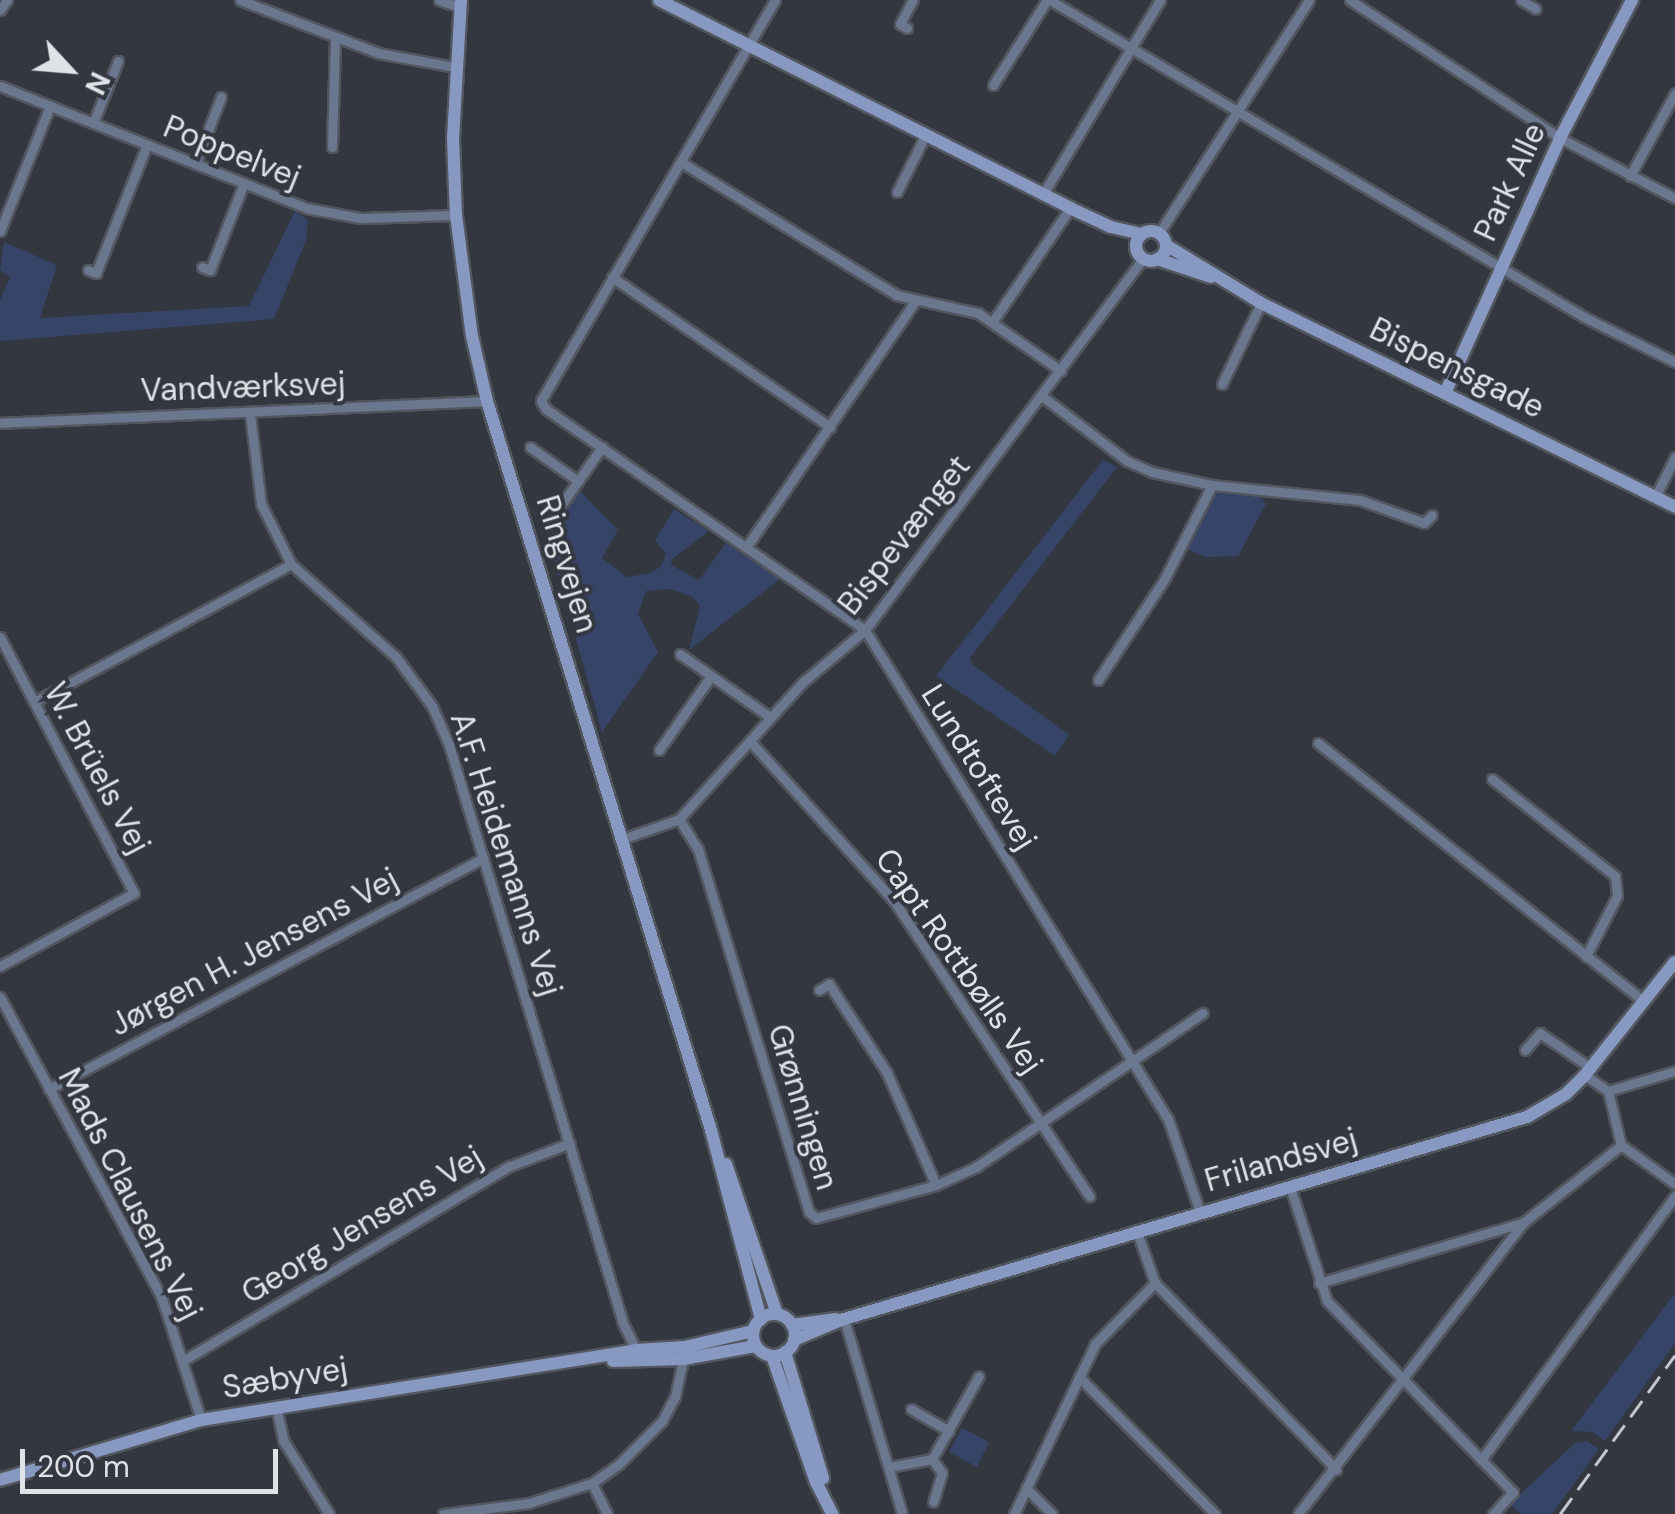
<!DOCTYPE html>
<html>
<head>
<meta charset="utf-8">
<style>
  body { margin:0 }
  #map { position:relative; width:1675px; height:1514px; overflow:hidden; background:#333740; font-family:"DM Sans",sans-serif }
  div>[style] { position:absolute }
  [style*='--x'] { left:calc(var(--x)*1px); top:calc(var(--y)*1px); width:calc(var(--w)*1px); rotate:calc(var(--a)*1deg) }
  .green>* { inset:0; background:#364467 }
  .roads { filter:drop-shadow(2px 0 #52565e) drop-shadow(-2px 0 #52565e) drop-shadow(0 2px #52565e) drop-shadow(0 -2px #52565e) }
  .street>* { height:9px; margin:-4.5px; padding:0 4.5px; transform-origin:4.5px; border-radius:4.5px; background:#6b768f }
  .secondary>* { height:12px; margin:-6px; padding:0 6px; transform-origin:6px; border-radius:6px; background:#8899c1 }
  .secondary>.ring { margin:-6px; padding:0; box-sizing:content-box; background:none; border:12px solid #8899c1; border-radius:50% }
  .rail>* { height:2.5px; margin-top:-1.25px; transform-origin:0; background:repeating-linear-gradient(90deg,#c4c7cd 0 20px,transparent 0 30px) }
  span { translate:-50% -50%; white-space:nowrap; text-align:center; line-height:1.15; -webkit-text-stroke:8px #333740; paint-order:stroke }
  .street-label { font-size:32px; color:#dfe2e7 }
  .north { position:absolute; left:20px; top:20px; width:100px; height:100px; -webkit-text-stroke:8px #333740; paint-order:stroke; rotate:116deg; font-size:28px; font-weight:700; line-height:40px; text-align:center; color:#dfe2e7 }
  .north::after { content:''; display:block; margin:auto; width:35px; height:45px; background:#dfe2e7; clip-path:polygon(50% 0,100% 100%,50% 72%,0 100%) }
  .scale { position:absolute; left:20px; top:1449px; width:258px; height:45px; box-sizing:border-box; border:5px solid #dfe2e7; border-top:0; padding-left:12px; font-size:30px; line-height:35px; white-space:nowrap; color:#dfe2e7; -webkit-text-stroke:8px #333740; paint-order:stroke }
</style>
</head>
<body>
<div id="map">
  <div class="green">
    <div style="clip-path:polygon(295px 211px,308px 220px,306px 240px,274px 319px,0 341px,0 300px,10px 277px,0 270px,4px 242px,57px 265px,40px 318px,249px 306px)"></div>
    <div style="clip-path:polygon(1103px 460px,1117px 467px,970px 658px,973px 665px,1069px 735px,1055px 756px,936px 676px)"></div>
    <div style="clip-path:polygon(579px 490px,618px 530px,602px 558px,627px 577px,651px 573px,661px 566px,666px 554px,655px 540px,674px 509px,709px 531px,672px 559px,671px 565px,699px 580px,726px 543px,780px 579px,689px 650px,700px 606px,693px 597px,669px 589px,646px 591px,638px 614px,658px 652px,602px 732px,547px 535px)"></div>
    <div style="clip-path:polygon(1216px 493px,1261px 497px,1266px 504px,1238px 556px,1206px 557px,1187px 549px)"></div>
    <div style="clip-path:polygon(1675px 1293px,1675px 1343px,1605px 1441px,1593px 1432px,1571px 1431px)"></div>
    <div style="clip-path:polygon(962px 1428px,989px 1442px,977px 1467px,949px 1452px)"></div>
    <div style="clip-path:polygon(1587px 1441px,1599px 1449px,1552px 1514px,1521px 1514px,1510px 1504px,1575px 1443px)"></div>
  </div>
  <div class="roads">
    <div class="street">
      <div style="--x:240;--y:0;--w:148;--a:21"></div>
      <div style="--x:378;--y:53;--w:77;--a:10.4"></div>
      <div style="--x:439;--y:0;--w:21;--a:19"></div>
      <div style="--x:775;--y:0;--w:464;--a:120.3"></div>
      <div style="--x:541;--y:401;--w:9;--a:58"></div>
      <div style="--x:546;--y:409;--w:388;--a:34.7"></div>
      <div style="--x:865;--y:630;--w:575;--a:58.22"></div>
      <div style="--x:1168;--y:1119;--w:98;--a:71"></div>
      <div style="--x:1050;--y:0;--w:621;--a:30.69"></div>
      <div style="--x:1584;--y:317;--w:102;--a:26.3"></div>
      <div style="--x:1350;--y:0;--w:251;--a:33.3"></div>
      <div style="--x:1560;--y:138;--w:130;--a:27.6"></div>
      <div style="--x:1521;--y:0;--w:17;--a:31"></div>
      <div style="--x:0;--y:10;--w:12;--a:-55"></div>
      <div style="--x:907;--y:28;--w:8;--a:-150"></div>
      <div style="--x:900;--y:24;--w:27;--a:-62"></div>
      <div style="--x:993;--y:85;--w:101;--a:-57.6"></div>
      <div style="--x:0;--y:86;--w:329;--a:21.7"></div>
      <div style="--x:306;--y:208;--w:55;--a:10.5"></div>
      <div style="--x:360;--y:218;--w:96;--a:-1.8"></div>
      <div style="--x:93;--y:123;--w:67;--a:-68"></div>
      <div style="--x:332;--y:147;--w:109;--a:-88.4"></div>
      <div style="--x:681;--y:162;--w:253;--a:31.7"></div>
      <div style="--x:896;--y:295;--w:84;--a:12.4"></div>
      <div style="--x:978;--y:313;--w:101;--a:34.9"></div>
      <div style="--x:195;--y:164;--w:72;--a:-68.8"></div>
      <div style="--x:1630;--y:176;--w:94;--a:-61.5"></div>
      <div style="--x:897;--y:192;--w:63;--a:-63.4"></div>
      <div style="--x:1043;--y:194;--w:227;--a:-58.9"></div>
      <div style="--x:0;--y:231;--w:135;--a:-68.2"></div>
      <div style="--x:1159;--y:233;--w:277;--a:-57.2"></div>
      <div style="--x:202;--y:267;--w:9;--a:21"></div>
      <div style="--x:210;--y:270;--w:93;--a:-68.7"></div>
      <div style="--x:88;--y:270;--w:9;--a:21"></div>
      <div style="--x:96;--y:273;--w:138;--a:-68.3"></div>
      <div style="--x:612;--y:277;--w:265;--a:34.5"></div>
      <div style="--x:993;--y:321;--w:137;--a:-55.7"></div>
      <div style="--x:1222;--y:384;--w:90;--a:-64.3"></div>
      <div style="--x:1042;--y:396;--w:107;--a:37.4"></div>
      <div style="--x:1127;--y:461;--w:27;--a:24"></div>
      <div style="--x:1152;--y:472;--w:61;--a:12.2"></div>
      <div style="--x:1212;--y:485;--w:149;--a:5.8"></div>
      <div style="--x:1360;--y:500;--w:68;--a:19.8"></div>
      <div style="--x:1424;--y:523;--w:11;--a:-45"></div>
      <div style="--x:250;--y:414;--w:91;--a:83"></div>
      <div style="--x:261;--y:504;--w:67;--a:63.4"></div>
      <div style="--x:291;--y:564;--w:140;--a:41.5"></div>
      <div style="--x:396;--y:657;--w:61;--a:53.7"></div>
      <div style="--x:432;--y:706;--w:43;--a:66.4"></div>
      <div style="--x:449;--y:745;--w:604;--a:73.25"></div>
      <div style="--x:623;--y:1323;--w:32;--a:64"></div>
      <div style="--x:0;--y:423;--w:487;--a:-2.6"></div>
      <div style="--x:530;--y:447;--w:59;--a:35.3"></div>
      <div style="--x:1655;--y:497;--w:45;--a:-63.4"></div>
      <div style="--x:559;--y:508;--w:75;--a:-54.8"></div>
      <div style="--x:747;--y:546;--w:296;--a:-55.5"></div>
      <div style="--x:0;--y:637;--w:289;--a:62.4"></div>
      <div style="--x:134;--y:893;--w:153;--a:151.4"></div>
      <div style="--x:680;--y:654;--w:110;--a:35"></div>
      <div style="--x:1098;--y:680;--w:120;--a:-56.6"></div>
      <div style="--x:1164;--y:580;--w:106;--a:-63.2"></div>
      <div style="--x:34;--y:702;--w:292;--a:-28.2"></div>
      <div style="--x:750;--y:741;--w:215;--a:48"></div>
      <div style="--x:894;--y:901;--w:354;--a:56.5"></div>
      <div style="--x:1318;--y:743;--w:416;--a:38.4"></div>
      <div style="--x:659;--y:750;--w:90;--a:-54.9"></div>
      <div style="--x:1492;--y:779;--w:157;--a:38.3"></div>
      <div style="--x:1615;--y:876;--w:20;--a:84"></div>
      <div style="--x:1617;--y:896;--w:68;--a:117.3"></div>
      <div style="--x:679;--y:819;--w:36;--a:58"></div>
      <div style="--x:698;--y:849;--w:380;--a:73"></div>
      <div style="--x:809;--y:1212;--w:9;--a:41"></div>
      <div style="--x:816;--y:1218;--w:124;--a:-15.4"></div>
      <div style="--x:936;--y:1185;--w:44;--a:-24.2"></div>
      <div style="--x:976;--y:1167;--w:274;--a:-34.2"></div>
      <div style="--x:622;--y:839;--w:60;--a:-19.3"></div>
      <div style="--x:679;--y:819;--w:185;--a:-47.9"></div>
      <div style="--x:803;--y:682;--w:81;--a:-40"></div>
      <div style="--x:865;--y:630;--w:464;--a:-53.2"></div>
      <div style="--x:819;--y:990;--w:12;--a:-31"></div>
      <div style="--x:829;--y:984;--w:106;--a:56.9"></div>
      <div style="--x:887;--y:1073;--w:122;--a:66.4"></div>
      <div style="--x:0;--y:997;--w:340;--a:61.7"></div>
      <div style="--x:161;--y:1296;--w:130;--a:72.1"></div>
      <div style="--x:1525;--y:1050;--w:23;--a:-49"></div>
      <div style="--x:1540;--y:1033;--w:62;--a:34.5"></div>
      <div style="--x:1585;--y:1075;--w:28;--a:35"></div>
      <div style="--x:1608;--y:1091;--w:70;--a:-16.6"></div>
      <div style="--x:49;--y:1089;--w:492;--a:-28"></div>
      <div style="--x:1608;--y:1091;--w:56;--a:76.5"></div>
      <div style="--x:1621;--y:1145;--w:67;--a:35.8"></div>
      <div style="--x:1290;--y:1187;--w:120;--a:72"></div>
      <div style="--x:1327;--y:1301;--w:267;--a:45.8"></div>
      <div style="--x:1513;--y:1492;--w:30;--a:132"></div>
      <div style="--x:1137;--y:1232;--w:54;--a:70.6"></div>
      <div style="--x:1155;--y:1283;--w:260;--a:45.8"></div>
      <div style="--x:1319;--y:1283;--w:212;--a:-16.5"></div>
      <div style="--x:844;--y:1319;--w:203;--a:73.4"></div>
      <div style="--x:184;--y:1360;--w:379;--a:-30.8"></div>
      <div style="--x:510;--y:1166;--w:64;--a:-21"></div>
      <div style="--x:1079;--y:1377;--w:193;--a:45.2"></div>
      <div style="--x:276;--y:1406;--w:35;--a:78"></div>
      <div style="--x:283;--y:1440;--w:87;--a:58.1"></div>
      <div style="--x:911;--y:1409;--w:44;--a:30.1"></div>
      <div style="--x:932;--y:1459;--w:17;--a:54"></div>
      <div style="--x:942;--y:1473;--w:30;--a:107"></div>
      <div style="--x:1481;--y:1460;--w:328;--a:-53.7"></div>
      <div style="--x:889;--y:1467;--w:44;--a:-10.5"></div>
      <div style="--x:932;--y:1459;--w:95;--a:-60.5"></div>
      <div style="--x:592;--y:1483;--w:34;--a:64"></div>
      <div style="--x:1026;--y:1488;--w:37;--a:45"></div>
      <div style="--x:443;--y:1514;--w:87;--a:-7.3"></div>
      <div style="--x:529;--y:1503;--w:66;--a:-17.6"></div>
      <div style="--x:592;--y:1483;--w:33;--a:-35"></div>
      <div style="--x:619;--y:1464;--w:61;--a:-45"></div>
      <div style="--x:662;--y:1421;--w:27;--a:-62"></div>
      <div style="--x:675;--y:1397;--w:43;--a:-77.9"></div>
      <div style="--x:1014;--y:1514;--w:188;--a:-64.5"></div>
      <div style="--x:1095;--y:1344;--w:86;--a:-45.5"></div>
      <div style="--x:1298;--y:1514;--w:369;--a:-52.3"></div>
      <div style="--x:1524;--y:1222;--w:124;--a:-38.4"></div>
    </div>
    <div class="secondary">
      <div style="--x:461;--y:0;--w:138;--a:93.3"></div>
      <div style="--x:453;--y:138;--w:77;--a:87.8"></div>
      <div style="--x:456;--y:215;--w:122;--a:82.5"></div>
      <div style="--x:472;--y:336;--w:67;--a:77"></div>
      <div style="--x:487;--y:401;--w:763;--a:72.92"></div>
      <div style="--x:711;--y:1130;--w:196;--a:75.2"></div>
      <div style="--x:659;--y:0;--w:461;--a:26.8"></div>
      <div style="--x:1070;--y:208;--w:45;--a:24.9"></div>
      <div style="--x:1111;--y:227;--w:31;--a:13"></div>
      <div class="ring" style="left:1136px;top:231px;width:18px;height:18px"></div>
      <div style="--x:1166;--y:245;--w:111;--a:31.4"></div>
      <div style="--x:1261;--y:303;--w:462;--a:26.2"></div>
      <div style="--x:1157;--y:259;--w:57;--a:18.4"></div>
      <div style="--x:1446;--y:391;--w:277;--a:-65.7"></div>
      <div style="--x:1560;--y:138;--w:156;--a:-62.4"></div>
      <div style="--x:726;--y:1164;--w:158;--a:71.2"></div>
      <div class="ring" style="left:753px;top:1314px;width:30px;height:30px"></div>
      <div style="--x:792;--y:1325;--w:44;--a:-7.8"></div>
      <div style="--x:794;--y:1340;--w:54;--a:-22.8"></div>
      <div style="--x:844;--y:1319;--w:712;--a:-16.48"></div>
      <div style="--x:1527;--y:1117;--w:45;--a:-30.5"></div>
      <div style="--x:1566;--y:1094;--w:27;--a:-45"></div>
      <div style="--x:1585;--y:1075;--w:144;--a:-51.5"></div>
      <div style="--x:785;--y:1352;--w:132;--a:73.2"></div>
      <div style="--x:772;--y:1356;--w:133;--a:70.8"></div>
      <div style="--x:816;--y:1482;--w:36;--a:63"></div>
      <div style="--x:613;--y:1361;--w:70;--a:-1.6"></div>
      <div style="--x:683;--y:1359;--w:74;--a:-10.1"></div>
      <div style="--x:0;--y:1480;--w:210;--a:-16.6"></div>
      <div style="--x:201;--y:1420;--w:441;--a:-9.1"></div>
      <div style="--x:636;--y:1350;--w:49;--a:-3.5"></div>
      <div style="--x:685;--y:1347;--w:70;--a:-13.2"></div>
    </div>
  </div>
  <div class="rail">
    <div style="--x:1560;--y:1514;--w:196;--a:-54.1"></div>
  </div>
  <div class="street-label">
    <span style="left:232px;top:152px;rotate:22deg">Poppelvej</span>
    <span style="left:1510px;top:182px;rotate:-65deg">Park Alle</span>
    <span style="left:1457px;top:368px;rotate:26deg">Bispensgade</span>
    <span style="left:243px;top:387px;rotate:-2deg">Vandværksvej</span>
    <span style="left:904px;top:535px;rotate:-52deg">Bispevænget</span>
    <span style="left:567px;top:564px;rotate:73deg">Ringvejen</span>
    <span style="left:979px;top:767px;rotate:58deg">Lundtoftevej</span>
    <span style="left:97px;top:768px;rotate:62deg">W. Brüels Vej</span>
    <span style="left:506px;top:854px;rotate:72deg">A.F. Heidemanns Vej</span>
    <span style="left:254px;top:952px;rotate:-28deg">Jørgen H. Jensens Vej</span>
    <span style="left:959px;top:961px;rotate:55deg">Capt Rottbølls Vej</span>
    <span style="left:803px;top:1107px;rotate:73deg">Grønningen</span>
    <span style="left:1281px;top:1160px;rotate:-16deg">Frilandsvej</span>
    <span style="left:130px;top:1194px;rotate:63deg">Mads Clausens Vej</span>
    <span style="left:362px;top:1225px;rotate:-31deg">Georg Jensens Vej</span>
    <span style="left:285px;top:1378px;rotate:-9deg">Sæbyvej</span>
  </div>
  <div class="north">N</div>
  <div class="scale">200 m</div>
</div>
</body>
</html>
